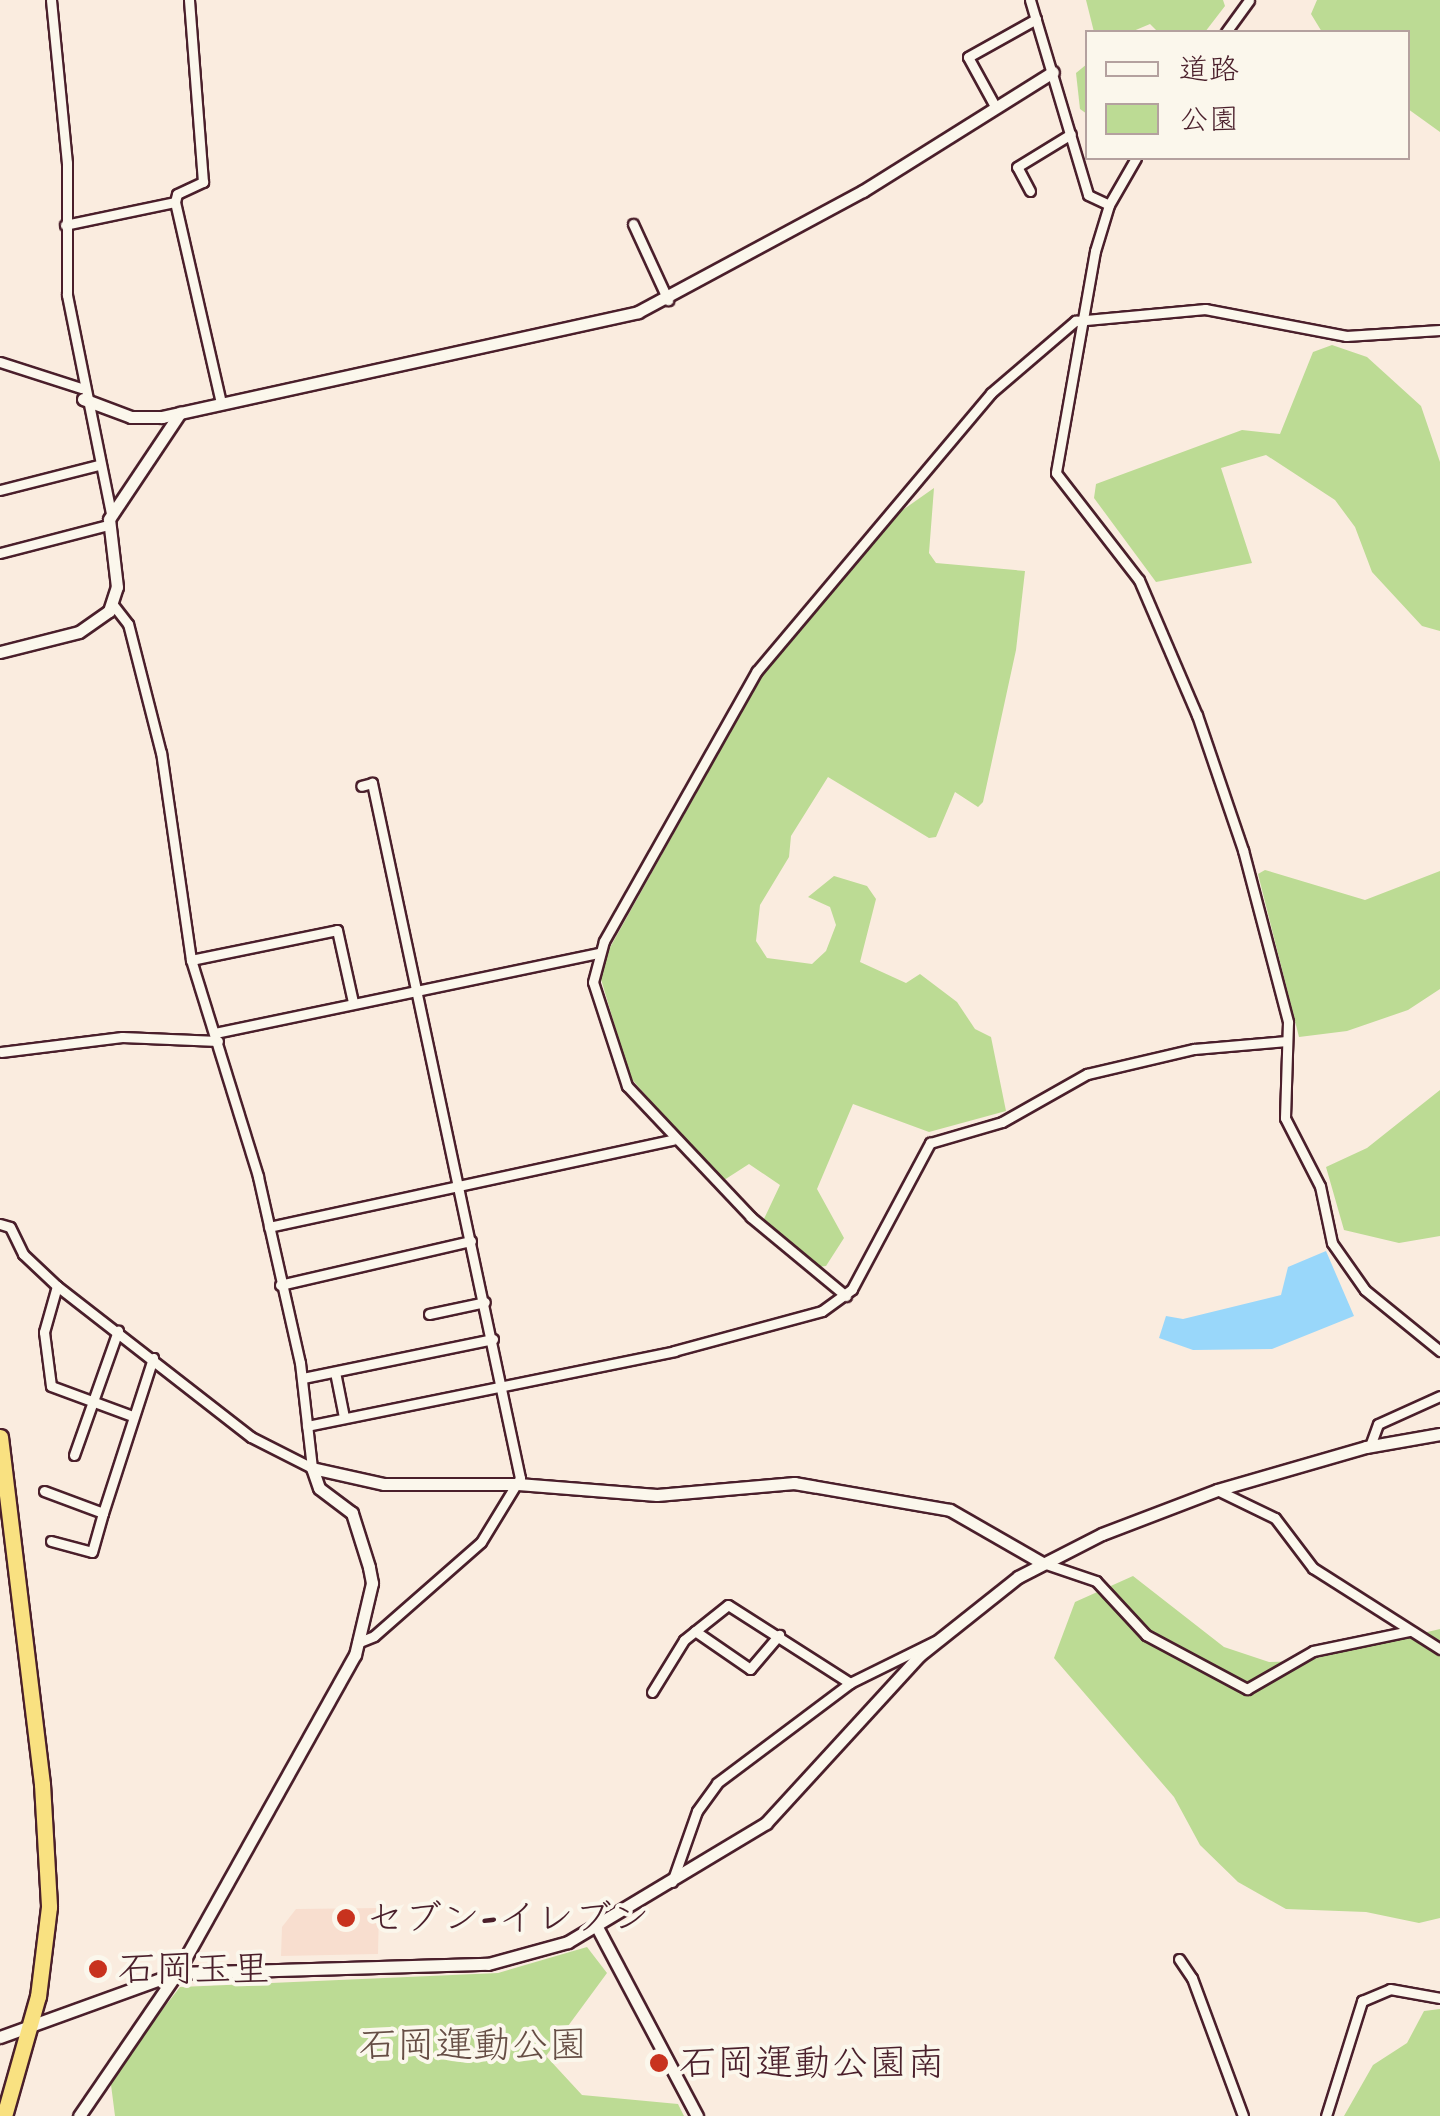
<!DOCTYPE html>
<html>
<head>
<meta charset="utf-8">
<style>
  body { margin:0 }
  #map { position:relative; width:1440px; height:2116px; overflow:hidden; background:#faecdf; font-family:Sriracha,"Klee One",sans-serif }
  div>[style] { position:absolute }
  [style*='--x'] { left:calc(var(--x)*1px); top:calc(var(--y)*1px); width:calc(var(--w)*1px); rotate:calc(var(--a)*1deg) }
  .built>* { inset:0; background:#f8decf }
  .green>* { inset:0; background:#bcdb94 }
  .water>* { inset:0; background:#99d7fa }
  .roads { filter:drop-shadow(2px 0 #4a1f2b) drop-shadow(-2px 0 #4a1f2b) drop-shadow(0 2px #4a1f2b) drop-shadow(0 -2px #4a1f2b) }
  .minor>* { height:9px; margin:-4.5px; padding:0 4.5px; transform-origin:4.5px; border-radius:4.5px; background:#fbf7ec }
  .tertiary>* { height:11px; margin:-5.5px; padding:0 5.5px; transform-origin:5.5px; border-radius:5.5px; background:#fbf7ec }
  .trunk>* { height:15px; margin:-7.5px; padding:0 7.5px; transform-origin:7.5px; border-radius:7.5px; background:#f9e181 }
  .dots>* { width:28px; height:28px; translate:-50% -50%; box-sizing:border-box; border:5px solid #fbf7ec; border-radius:50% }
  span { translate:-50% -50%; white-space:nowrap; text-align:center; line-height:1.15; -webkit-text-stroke:8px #fbf7ec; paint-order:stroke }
  .poi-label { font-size:38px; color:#4a1f2b }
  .left { translate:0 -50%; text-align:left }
  .park-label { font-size:38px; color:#664e45 }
  .legend { position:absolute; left:1085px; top:30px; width:325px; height:130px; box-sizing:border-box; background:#fbf7ec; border:2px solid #b4a19f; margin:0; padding:12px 18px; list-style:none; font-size:30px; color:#4a1f2b }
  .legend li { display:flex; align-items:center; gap:20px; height:50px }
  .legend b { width:50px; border:2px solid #b4a19f }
</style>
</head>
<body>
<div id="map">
  <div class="built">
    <div style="clip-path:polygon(379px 1908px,378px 1954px,281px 1956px,282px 1927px,296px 1909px)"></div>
  </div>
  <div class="green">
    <div style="clip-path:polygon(1086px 0,1223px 0,1225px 6px,1205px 32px,1158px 32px,1150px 24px,1131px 32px,1094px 32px)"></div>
    <div style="clip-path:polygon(1317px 0,1440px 0,1440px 132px,1408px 109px,1408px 32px,1322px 32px,1311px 14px)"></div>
    <div style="clip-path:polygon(1087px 64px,1087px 114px,1080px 109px,1076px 73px)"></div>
    <div style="clip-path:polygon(1332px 345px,1367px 357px,1421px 406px,1440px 462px,1440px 631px,1422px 626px,1372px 572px,1355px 527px,1335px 500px,1266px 455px,1221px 468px,1252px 563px,1156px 582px,1094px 498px,1096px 484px,1242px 430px,1280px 434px,1313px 352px)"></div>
    <div style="clip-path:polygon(934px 488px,929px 553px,936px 563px,1025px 571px,1016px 650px,983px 802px,978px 807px,955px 792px,936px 837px,929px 838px,828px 777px,791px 836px,789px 857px,760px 905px,756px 941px,767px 958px,812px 964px,826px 951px,836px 925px,830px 907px,808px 897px,834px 876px,867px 886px,876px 899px,860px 962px,906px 983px,920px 974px,957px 1002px,975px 1029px,991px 1037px,1006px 1111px,929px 1132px,853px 1104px,817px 1189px,844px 1238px,826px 1266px,817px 1267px,763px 1221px,780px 1185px,749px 1164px,721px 1182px,630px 1077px,598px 969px,761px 677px,897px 514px)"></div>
    <div style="clip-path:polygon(1265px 870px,1365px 900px,1440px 871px,1440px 989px,1408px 1010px,1347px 1031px,1299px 1037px,1258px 874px)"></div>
    <div style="clip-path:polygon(1440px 1090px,1440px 1236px,1399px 1243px,1344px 1230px,1326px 1167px,1367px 1148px)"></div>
    <div style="clip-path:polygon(1133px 1576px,1224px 1647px,1269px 1662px,1304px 1661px,1440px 1629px,1440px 1918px,1419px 1923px,1366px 1912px,1286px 1909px,1238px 1882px,1200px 1845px,1174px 1797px,1054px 1658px,1075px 1602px)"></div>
    <div style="clip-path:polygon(587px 1947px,607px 1973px,546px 2056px,582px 2095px,678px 2104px,684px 2116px,115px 2116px,110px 2077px,180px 1987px,498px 1973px)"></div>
    <div style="clip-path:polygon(1440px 2009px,1440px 2116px,1344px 2116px,1373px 2065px,1407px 2043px,1424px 2011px)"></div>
  </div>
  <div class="water">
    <div style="clip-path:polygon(1326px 1251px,1354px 1316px,1272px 1349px,1193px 1350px,1159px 1338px,1166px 1316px,1183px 1319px,1281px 1295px,1288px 1267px)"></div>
  </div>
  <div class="roads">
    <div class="minor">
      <div style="--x:51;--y:0;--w:164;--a:84.4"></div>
      <div style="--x:67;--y:163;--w:132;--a:90"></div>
      <div style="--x:67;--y:295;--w:223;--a:78.6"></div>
      <div style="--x:1030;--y:0;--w:203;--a:73.4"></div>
      <div style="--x:1088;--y:195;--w:23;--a:25"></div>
      <div style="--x:1226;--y:32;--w:39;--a:-54"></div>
      <div style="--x:996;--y:108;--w:58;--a:-118.8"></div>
      <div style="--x:968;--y:57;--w:78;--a:-29.2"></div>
      <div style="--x:1136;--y:158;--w:54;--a:119.9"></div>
      <div style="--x:1109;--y:205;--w:48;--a:106.9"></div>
      <div style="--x:1095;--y:251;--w:225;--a:100"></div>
      <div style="--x:1056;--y:473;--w:135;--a:52.2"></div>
      <div style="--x:1139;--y:580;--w:147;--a:66.8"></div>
      <div style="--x:1197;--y:715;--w:143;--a:71.2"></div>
      <div style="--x:1243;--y:850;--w:178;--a:75.3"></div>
      <div style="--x:1288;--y:1022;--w:96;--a:91.8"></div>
      <div style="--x:1285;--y:1118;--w:76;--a:62.8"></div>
      <div style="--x:1320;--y:1186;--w:58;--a:78.1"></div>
      <div style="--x:1332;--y:1243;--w:57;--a:54.9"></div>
      <div style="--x:1365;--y:1290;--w:97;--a:39.1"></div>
      <div style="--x:1030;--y:191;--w:27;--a:-118"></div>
      <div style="--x:1017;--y:167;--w:63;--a:-31.4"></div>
      <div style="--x:175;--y:202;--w:8;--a:-76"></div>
      <div style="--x:177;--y:194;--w:29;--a:-25"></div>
      <div style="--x:203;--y:182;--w:183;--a:-94.4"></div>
      <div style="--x:633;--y:224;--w:84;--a:65.3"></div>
      <div style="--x:65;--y:225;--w:112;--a:-11.8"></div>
      <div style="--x:175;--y:202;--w:206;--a:77.1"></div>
      <div style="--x:0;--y:362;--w:85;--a:17.8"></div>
      <div style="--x:0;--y:490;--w:101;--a:-14.3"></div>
      <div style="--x:0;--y:553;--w:112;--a:-14.5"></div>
      <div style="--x:191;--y:960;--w:149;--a:-11.6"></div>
      <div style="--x:337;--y:930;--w:74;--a:77.5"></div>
      <div style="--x:215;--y:1033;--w:391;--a:-11.8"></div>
      <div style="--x:1;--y:1052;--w:122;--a:-7.1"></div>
      <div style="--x:122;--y:1037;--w:96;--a:2.4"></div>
      <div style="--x:0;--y:1224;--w:10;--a:17"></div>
      <div style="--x:10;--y:1227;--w:30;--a:64"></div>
      <div style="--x:23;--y:1254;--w:47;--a:43.3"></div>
      <div style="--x:57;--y:1286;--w:246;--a:37.9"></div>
      <div style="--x:251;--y:1437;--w:68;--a:26.9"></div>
      <div style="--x:312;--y:1468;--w:106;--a:-96.5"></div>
      <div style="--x:300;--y:1363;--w:192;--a:-102.7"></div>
      <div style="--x:258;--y:1176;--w:226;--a:-107.2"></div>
      <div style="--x:191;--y:960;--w:209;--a:-98.2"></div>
      <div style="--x:161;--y:753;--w:133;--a:-104.3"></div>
      <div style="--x:128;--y:624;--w:24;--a:-128"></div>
      <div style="--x:269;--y:1227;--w:413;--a:-12.2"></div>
      <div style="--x:280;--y:1285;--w:196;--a:-13"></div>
      <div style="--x:57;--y:1286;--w:48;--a:105.8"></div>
      <div style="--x:44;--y:1332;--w:54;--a:82.6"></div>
      <div style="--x:51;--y:1386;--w:86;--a:20.3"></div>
      <div style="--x:846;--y:1296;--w:124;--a:-140.3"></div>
      <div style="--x:751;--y:1217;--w:180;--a:-133.4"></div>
      <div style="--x:627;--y:1086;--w:109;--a:-108.1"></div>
      <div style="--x:593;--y:982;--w:42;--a:-75"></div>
      <div style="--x:604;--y:941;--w:310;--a:-60.5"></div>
      <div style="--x:757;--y:671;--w:363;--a:-49.9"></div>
      <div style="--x:991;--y:393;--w:111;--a:-40.6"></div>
      <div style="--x:1075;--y:321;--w:131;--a:-5.3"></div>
      <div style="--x:1205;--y:309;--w:144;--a:10.8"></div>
      <div style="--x:1346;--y:336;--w:94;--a:-3.7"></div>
      <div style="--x:429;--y:1314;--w:57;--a:-12.1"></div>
      <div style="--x:335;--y:1372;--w:46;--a:78.7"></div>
      <div style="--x:303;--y:1378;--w:194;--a:-11.6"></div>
      <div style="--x:307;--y:1426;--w:375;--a:-11.5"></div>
      <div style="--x:674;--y:1351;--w:153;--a:-15.1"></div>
      <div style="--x:822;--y:1311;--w:37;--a:-36"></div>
      <div style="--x:852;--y:1289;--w:166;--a:-61.9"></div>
      <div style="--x:930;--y:1143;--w:75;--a:-16.3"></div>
      <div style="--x:1002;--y:1122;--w:98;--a:-29.5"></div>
      <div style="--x:1087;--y:1074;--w:110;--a:-13.2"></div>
      <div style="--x:1194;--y:1049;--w:93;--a:-4.9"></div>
      <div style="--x:1370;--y:1446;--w:23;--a:-70"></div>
      <div style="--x:1378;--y:1424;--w:68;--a:-24.3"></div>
      <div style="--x:74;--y:1455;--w:132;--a:-70.5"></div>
      <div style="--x:1217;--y:1490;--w:64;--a:25.8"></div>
      <div style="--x:1275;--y:1518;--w:63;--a:52.8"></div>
      <div style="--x:1313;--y:1568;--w:151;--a:32.5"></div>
      <div style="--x:44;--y:1491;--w:63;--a:20.4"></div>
      <div style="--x:103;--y:1513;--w:163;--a:-72.1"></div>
      <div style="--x:51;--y:1541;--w:42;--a:15"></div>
      <div style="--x:92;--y:1552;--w:41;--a:-74.2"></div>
      <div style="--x:1043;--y:1563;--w:56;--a:18.8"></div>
      <div style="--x:1096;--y:1581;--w:74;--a:47.2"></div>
      <div style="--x:1146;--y:1635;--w:115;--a:28.1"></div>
      <div style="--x:1247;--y:1689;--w:76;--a:-29.9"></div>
      <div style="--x:1313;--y:1651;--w:99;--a:-11.7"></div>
      <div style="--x:695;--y:1631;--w:67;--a:34.6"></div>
      <div style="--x:750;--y:1669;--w:45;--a:-49.5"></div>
      <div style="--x:357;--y:1643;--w:18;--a:-22"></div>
      <div style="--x:374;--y:1636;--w:142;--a:-41.3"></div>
      <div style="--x:481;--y:1542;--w:75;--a:-58.6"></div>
      <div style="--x:520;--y:1478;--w:711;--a:-102.02"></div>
      <div style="--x:372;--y:783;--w:11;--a:165"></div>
      <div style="--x:652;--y:1692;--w:61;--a:-58.4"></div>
      <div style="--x:684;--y:1640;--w:56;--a:-38.5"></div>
      <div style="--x:728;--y:1605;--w:145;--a:32.6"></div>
      <div style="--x:672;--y:1882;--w:75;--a:-70.6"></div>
      <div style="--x:697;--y:1811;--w:34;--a:-54"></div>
      <div style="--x:717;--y:1783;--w:166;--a:-36.9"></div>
      <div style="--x:850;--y:1683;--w:95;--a:-26.3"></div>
      <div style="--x:1179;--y:1959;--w:23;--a:56"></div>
      <div style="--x:1192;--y:1978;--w:147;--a:69.7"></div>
      <div style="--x:1326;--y:2116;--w:121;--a:-72.6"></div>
      <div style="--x:1362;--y:2001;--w:30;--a:-23"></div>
      <div style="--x:1390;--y:1989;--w:51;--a:10.2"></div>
    </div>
    <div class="tertiary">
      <div style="--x:83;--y:399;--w:51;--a:20.6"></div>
      <div style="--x:131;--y:417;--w:31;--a:0"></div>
      <div style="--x:162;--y:417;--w:487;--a:-12.4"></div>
      <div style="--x:638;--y:312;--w:255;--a:-28.3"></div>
      <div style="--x:863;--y:191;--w:224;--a:-32.1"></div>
      <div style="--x:0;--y:652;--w:81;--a:-14.2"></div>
      <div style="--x:79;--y:632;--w:37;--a:-35"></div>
      <div style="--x:109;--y:611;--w:25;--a:-72"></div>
      <div style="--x:117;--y:587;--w:68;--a:-96.7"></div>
      <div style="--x:109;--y:519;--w:128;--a:-56.2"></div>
      <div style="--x:312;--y:1468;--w:74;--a:12.5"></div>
      <div style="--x:384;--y:1484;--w:134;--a:0"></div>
      <div style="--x:518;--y:1484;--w:139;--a:4.5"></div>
      <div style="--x:657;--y:1495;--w:138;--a:-5"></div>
      <div style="--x:794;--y:1483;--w:158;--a:9.8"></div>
      <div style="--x:950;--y:1510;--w:106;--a:29.9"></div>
      <div style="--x:598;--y:1929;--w:212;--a:62.1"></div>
      <div style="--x:0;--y:2037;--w:188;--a:-19.9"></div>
      <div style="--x:177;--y:1973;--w:311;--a:-1.7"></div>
      <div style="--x:488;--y:1964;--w:83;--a:-15.4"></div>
      <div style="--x:568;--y:1942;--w:231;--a:-31"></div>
      <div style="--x:766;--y:1823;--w:228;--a:-47.5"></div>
      <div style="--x:920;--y:1655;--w:125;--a:-38.5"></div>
      <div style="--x:1018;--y:1577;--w:94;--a:-27.1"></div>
      <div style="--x:1102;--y:1534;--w:123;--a:-20.9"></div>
      <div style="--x:1217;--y:1490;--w:155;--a:-16.1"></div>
      <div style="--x:1366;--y:1447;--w:75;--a:-10"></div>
      <div style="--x:79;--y:2116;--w:173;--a:-55.6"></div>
      <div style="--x:177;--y:1973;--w:364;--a:-60.8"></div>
      <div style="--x:355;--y:1655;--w:74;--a:-76.7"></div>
      <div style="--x:372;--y:1583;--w:16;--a:-101"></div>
      <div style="--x:369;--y:1567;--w:57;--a:-107.5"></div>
      <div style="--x:352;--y:1513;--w:41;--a:-142.9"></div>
      <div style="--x:319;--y:1488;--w:21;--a:-109"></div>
    </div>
    <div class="trunk">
      <div style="--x:0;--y:1437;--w:350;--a:83.1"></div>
      <div style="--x:42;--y:1784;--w:123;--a:86.7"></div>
      <div style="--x:49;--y:1907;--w:90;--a:97"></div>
      <div style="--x:38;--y:1996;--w:125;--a:105.8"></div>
    </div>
  </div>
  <div class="dots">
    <div style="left:346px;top:1918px;background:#c8321e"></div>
    <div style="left:98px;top:1969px;background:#c8321e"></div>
    <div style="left:659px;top:2063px;background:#c8321e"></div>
  </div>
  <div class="poi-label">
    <span class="left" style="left:366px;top:1918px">セブン-イレブン</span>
    <span class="left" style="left:118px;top:1969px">石岡玉里</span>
    <span class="left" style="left:679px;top:2063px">石岡運動公園南</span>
  </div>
  <div class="park-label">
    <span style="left:473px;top:2045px">石岡運動公園</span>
  </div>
  <ul class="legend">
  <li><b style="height:12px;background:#fbf7ec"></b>道路</li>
  <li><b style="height:28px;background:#bcdb94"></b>公園</li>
  </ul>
</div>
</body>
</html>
